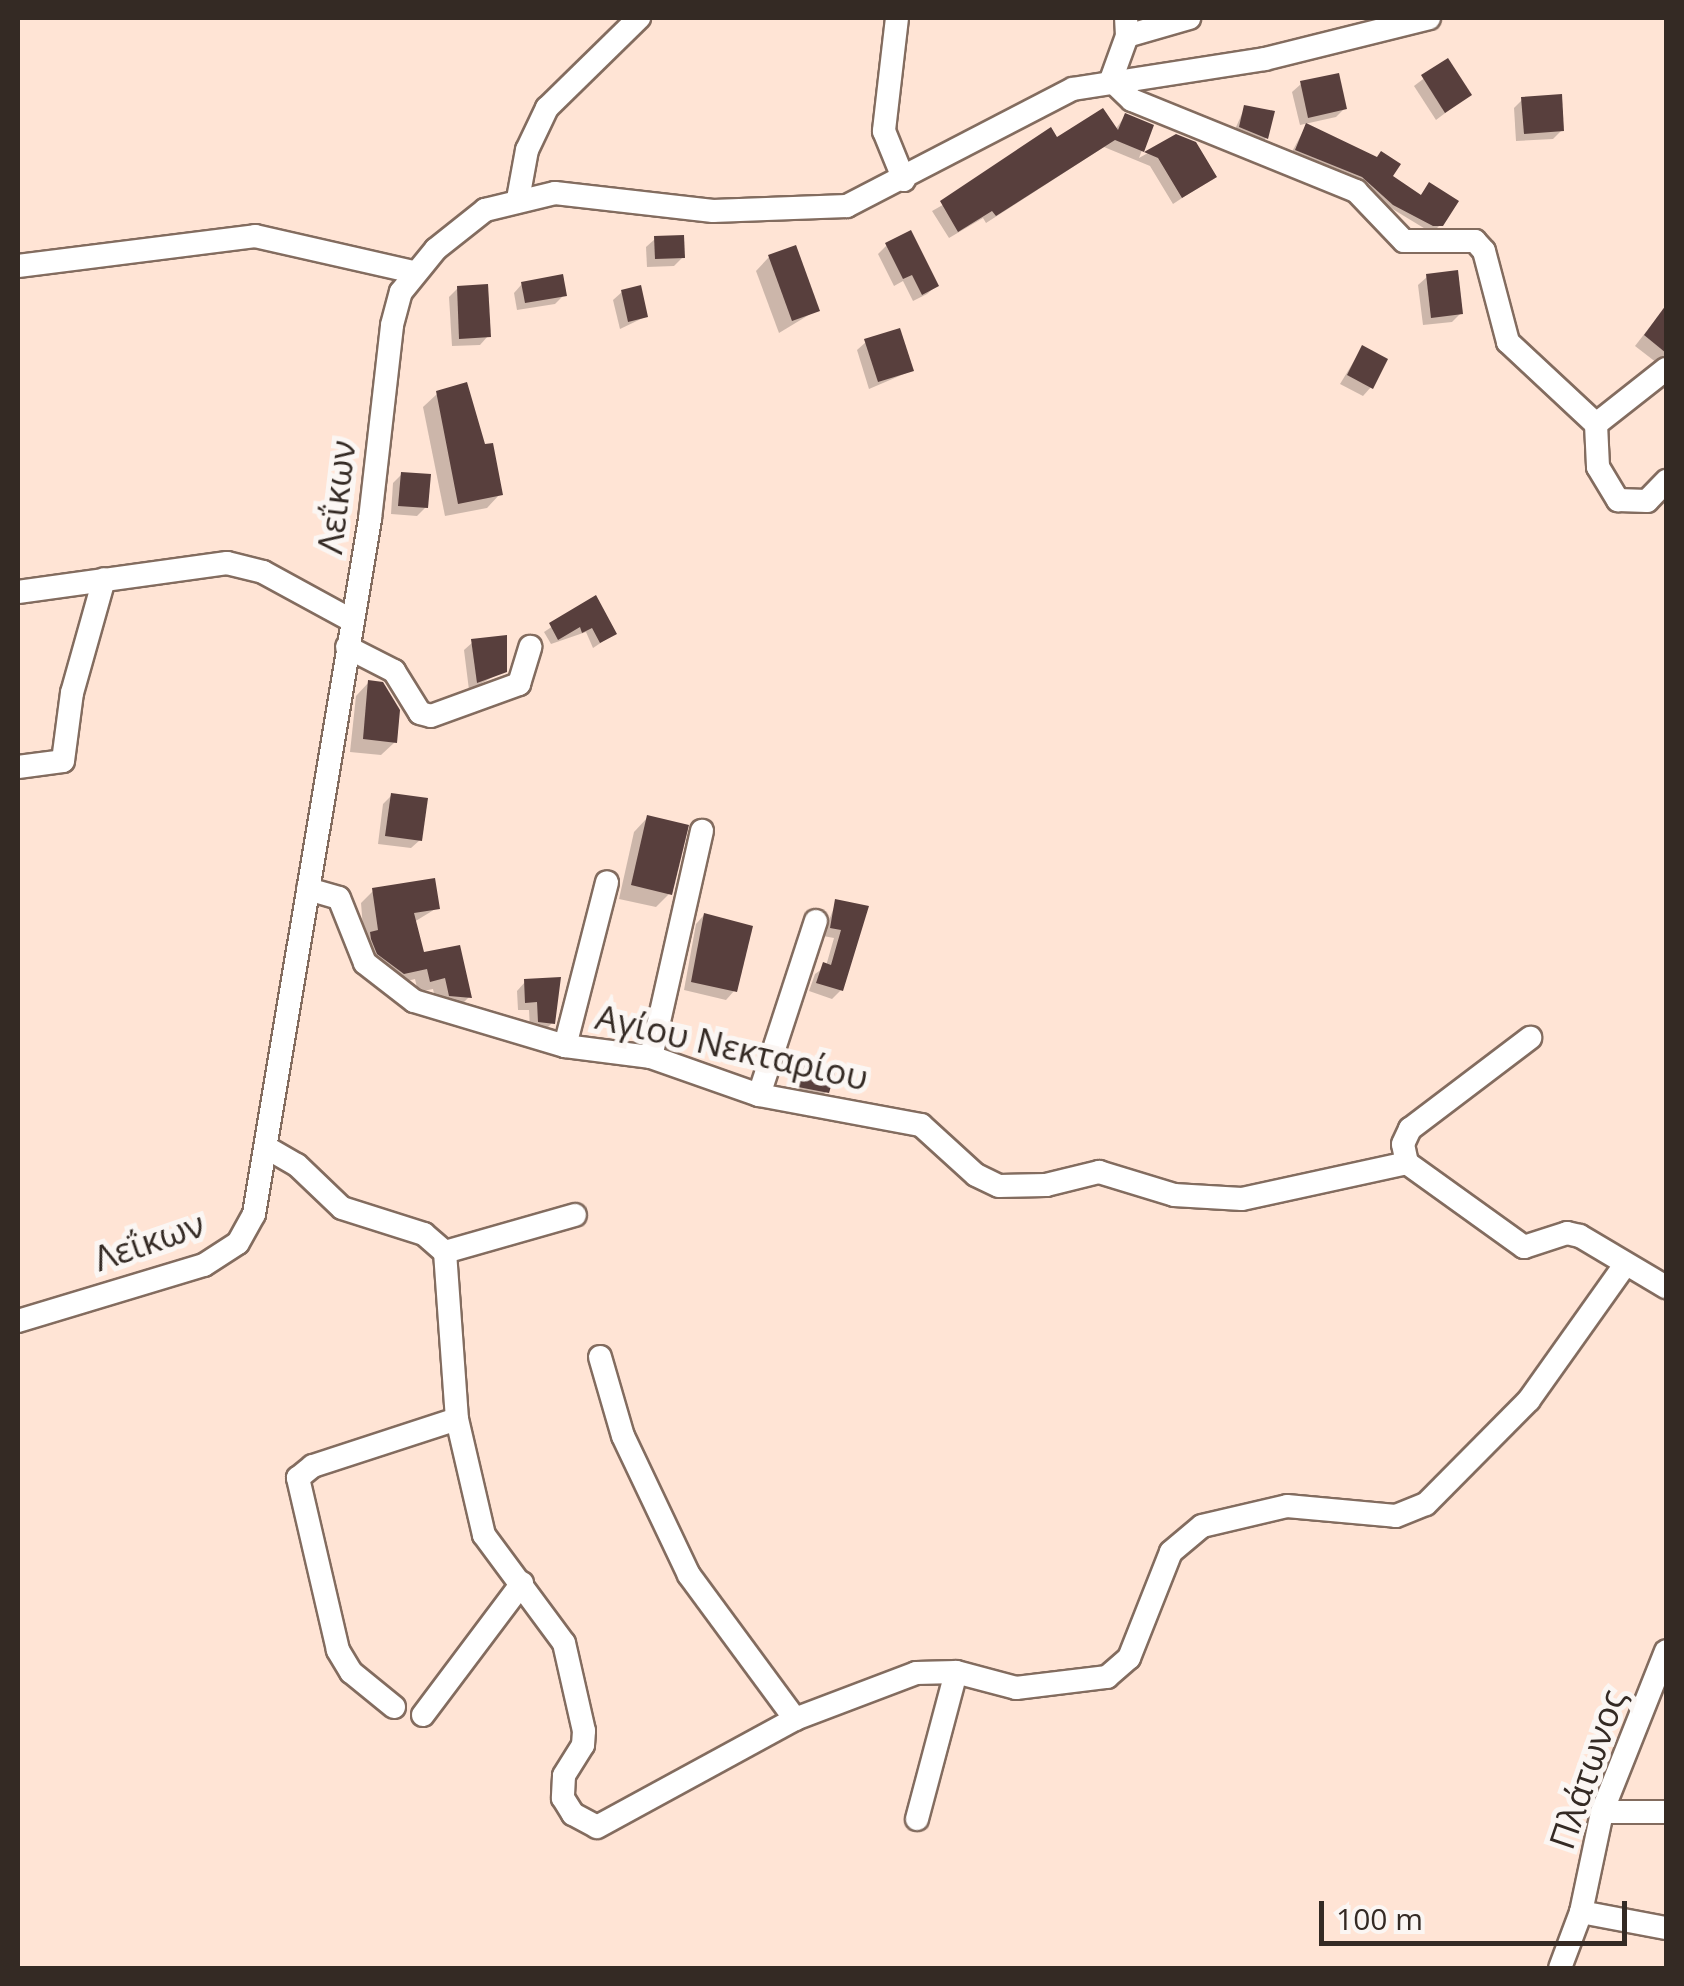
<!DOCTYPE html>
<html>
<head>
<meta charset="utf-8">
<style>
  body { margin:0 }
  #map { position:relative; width:1684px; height:1986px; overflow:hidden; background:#ffe4d5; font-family:"Open Sans",sans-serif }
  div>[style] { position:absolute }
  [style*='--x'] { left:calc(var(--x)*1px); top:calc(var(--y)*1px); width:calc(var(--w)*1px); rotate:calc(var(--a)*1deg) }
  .shadow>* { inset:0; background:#0003 }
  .building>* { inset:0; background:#583f3d }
  .roads { filter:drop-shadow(2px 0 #836c5f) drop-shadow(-2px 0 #836c5f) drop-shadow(0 2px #836c5f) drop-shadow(0 -2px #836c5f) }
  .minor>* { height:22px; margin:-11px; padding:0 11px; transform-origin:11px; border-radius:11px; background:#fff }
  span { translate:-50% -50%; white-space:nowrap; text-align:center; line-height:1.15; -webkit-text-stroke:10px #fbf6f3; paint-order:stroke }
  .street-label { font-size:35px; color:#342a24 }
  .frame { position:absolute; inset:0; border:20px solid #342a24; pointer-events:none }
  .scale { position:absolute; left:1319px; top:1901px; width:308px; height:45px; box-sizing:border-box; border:5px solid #342a24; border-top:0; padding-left:12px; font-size:30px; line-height:35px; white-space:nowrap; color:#342a24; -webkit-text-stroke:8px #fbf6f3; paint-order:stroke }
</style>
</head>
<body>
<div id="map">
  <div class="shadow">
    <div style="clip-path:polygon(1447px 61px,1469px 95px,1436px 120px,1414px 86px)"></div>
    <div style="clip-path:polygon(1301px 84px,1345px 108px,1336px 117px,1300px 125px,1292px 92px)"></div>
    <div style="clip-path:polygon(1522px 100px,1562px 130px,1553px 139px,1516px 141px,1514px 108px)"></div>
    <div style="clip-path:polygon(1245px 107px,1266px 138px,1258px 146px,1232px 136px)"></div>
    <div style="clip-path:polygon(1125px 116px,1151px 127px,1139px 158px,1176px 137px,1214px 177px,1173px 204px,1150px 166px,1104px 147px,986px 223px,983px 218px,949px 238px,932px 211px,1057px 141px,1115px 130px)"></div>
    <div style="clip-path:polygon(1306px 126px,1419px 197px,1429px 185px,1441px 224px,1432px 233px,1353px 185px,1288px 159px)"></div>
    <div style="clip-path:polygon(655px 239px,683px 257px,674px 266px,647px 267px,646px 247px)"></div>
    <div style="clip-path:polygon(887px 245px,936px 286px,927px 294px,913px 301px,903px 281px,894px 286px,878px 254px)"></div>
    <div style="clip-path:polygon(769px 257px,817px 310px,779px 333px,756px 271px)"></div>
    <div style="clip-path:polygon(1427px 277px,1461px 313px,1452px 322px,1423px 325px,1418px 285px)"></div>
    <div style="clip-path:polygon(522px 284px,564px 295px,555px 304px,517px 310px,514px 293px)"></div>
    <div style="clip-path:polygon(458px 288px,488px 336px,480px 345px,452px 346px,449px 297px)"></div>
    <div style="clip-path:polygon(622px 292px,645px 317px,620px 329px,613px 300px)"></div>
    <div style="clip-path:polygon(1666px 306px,1666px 354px,1657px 363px,1635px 346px)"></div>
    <div style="clip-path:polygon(866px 342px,911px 371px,869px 389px,857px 350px)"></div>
    <div style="clip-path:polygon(1362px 348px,1371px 387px,1363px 396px,1340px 384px)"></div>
    <div style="clip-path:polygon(437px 394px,483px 447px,500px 494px,487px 508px,445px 516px,423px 407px)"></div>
    <div style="clip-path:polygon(402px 474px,426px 507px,417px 516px,391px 514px,393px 483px)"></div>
    <div style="clip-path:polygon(595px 598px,614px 634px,593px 648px,586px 632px,551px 644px,544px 632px)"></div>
    <div style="clip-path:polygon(473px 642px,504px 671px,469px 690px,464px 650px)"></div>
    <div style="clip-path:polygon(369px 682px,395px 742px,381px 755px,350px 752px,356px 696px)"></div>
    <div style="clip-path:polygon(392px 795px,420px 840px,411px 848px,378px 844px,383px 804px)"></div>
    <div style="clip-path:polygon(647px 818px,670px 893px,656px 907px,619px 899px,634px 832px)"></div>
    <div style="clip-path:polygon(373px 891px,437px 908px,414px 922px,422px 955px,469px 997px,457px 1009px,437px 1007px,433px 989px,418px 992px,415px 979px,391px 985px,366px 966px,361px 903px)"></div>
    <div style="clip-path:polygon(836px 902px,865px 908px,841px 990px,832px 999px,809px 991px,815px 974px,826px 966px,834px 938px,823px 936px)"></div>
    <div style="clip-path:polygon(704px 915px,734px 991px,726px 1000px,684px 990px,696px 924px)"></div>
    <div style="clip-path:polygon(525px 982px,553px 1022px,544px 1031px,530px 1030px,529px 1010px,518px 1010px,517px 991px)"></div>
    <div style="clip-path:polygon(807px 1064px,827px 1091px,818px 1100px,792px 1095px)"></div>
  </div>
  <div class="building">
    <div style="clip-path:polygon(1448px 58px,1472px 95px,1445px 113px,1421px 75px)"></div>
    <div style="clip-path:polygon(1339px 73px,1347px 109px,1308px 118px,1300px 81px)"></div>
    <div style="clip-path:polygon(1562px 94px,1564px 131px,1524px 134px,1521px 97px)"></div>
    <div style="clip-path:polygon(1244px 105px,1275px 111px,1268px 139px,1239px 127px)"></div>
    <div style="clip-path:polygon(1103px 108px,1118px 130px,1125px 113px,1154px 125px,1144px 152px,1115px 140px,996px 216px,992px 211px,958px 232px,940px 201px,1051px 127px,1057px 137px)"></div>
    <div style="clip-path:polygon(1306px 123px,1377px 157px,1381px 151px,1401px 164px,1393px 176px,1421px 195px,1429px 182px,1459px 201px,1443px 226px,1433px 226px,1393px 205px,1362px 177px,1295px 150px)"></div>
    <div style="clip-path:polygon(1176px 134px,1196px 142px,1217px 177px,1182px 198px,1158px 158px,1144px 152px)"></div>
    <div style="clip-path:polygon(911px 230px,939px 286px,922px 295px,912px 275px,903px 279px,885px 243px)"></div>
    <div style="clip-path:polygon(684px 235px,685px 258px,655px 259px,654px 236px)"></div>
    <div style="clip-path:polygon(796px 245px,820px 311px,792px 321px,768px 255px)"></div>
    <div style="clip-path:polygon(1458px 270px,1463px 314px,1431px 318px,1426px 274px)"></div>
    <div style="clip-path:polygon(563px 274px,567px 296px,525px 303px,521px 282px)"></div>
    <div style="clip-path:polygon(488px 284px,491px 337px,459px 339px,457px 286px)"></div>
    <div style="clip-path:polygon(641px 285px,648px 317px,628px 322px,621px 290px)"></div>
    <div style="clip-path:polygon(1666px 305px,1666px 353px,1644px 335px)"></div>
    <div style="clip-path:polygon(900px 328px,914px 371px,878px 382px,864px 339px)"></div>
    <div style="clip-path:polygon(1362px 345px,1388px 359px,1373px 389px,1347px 375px)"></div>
    <div style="clip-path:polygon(467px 382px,485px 444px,493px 443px,503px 495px,458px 504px,436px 391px)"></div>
    <div style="clip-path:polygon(401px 472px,431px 474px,428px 508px,398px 506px)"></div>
    <div style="clip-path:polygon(596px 595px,617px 634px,600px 643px,592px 628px,582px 633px,580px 627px,558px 640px,549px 623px)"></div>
    <div style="clip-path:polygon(507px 635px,507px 672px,477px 683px,471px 639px)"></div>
    <div style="clip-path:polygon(368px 680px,383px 682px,400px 710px,397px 743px,363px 739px)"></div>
    <div style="clip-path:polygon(391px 793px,428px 798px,422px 841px,385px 836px)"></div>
    <div style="clip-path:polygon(647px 815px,689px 825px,672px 895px,631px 885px)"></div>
    <div style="clip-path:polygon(435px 878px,440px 909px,414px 913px,424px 952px,460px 945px,472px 998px,449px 996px,445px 978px,430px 982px,427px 969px,404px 974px,377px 954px,371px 939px,370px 932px,378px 930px,372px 888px)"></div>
    <div style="clip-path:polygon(835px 899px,869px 906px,843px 991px,816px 983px,823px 962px,831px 965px,841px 930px,830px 928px)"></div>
    <div style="clip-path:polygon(704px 913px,753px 926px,737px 992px,691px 982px)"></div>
    <div style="clip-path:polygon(561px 977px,555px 1024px,538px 1022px,537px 1002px,525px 1003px,524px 979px)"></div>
    <div style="clip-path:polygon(806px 1061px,836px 1070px,829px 1093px,798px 1087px)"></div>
  </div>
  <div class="roads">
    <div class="minor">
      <div style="--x:897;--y:18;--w:114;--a:96.6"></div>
      <div style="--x:884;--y:131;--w:53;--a:67.8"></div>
      <div style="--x:1127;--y:36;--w:65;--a:-16.2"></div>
      <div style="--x:1111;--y:80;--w:29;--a:44"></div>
      <div style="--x:1132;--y:100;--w:242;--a:22.1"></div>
      <div style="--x:1356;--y:191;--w:69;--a:46.2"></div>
      <div style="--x:1404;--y:241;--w:71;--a:0"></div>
      <div style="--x:1475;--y:241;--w:13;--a:48"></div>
      <div style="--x:1484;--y:251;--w:94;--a:75.2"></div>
      <div style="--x:1508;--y:342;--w:120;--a:43"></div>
      <div style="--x:1111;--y:80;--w:47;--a:-70"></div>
      <div style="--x:1127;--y:36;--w:18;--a:-93"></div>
      <div style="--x:518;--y:199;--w:50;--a:-79.6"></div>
      <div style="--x:527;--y:150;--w:47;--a:-64.5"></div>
      <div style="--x:547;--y:108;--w:129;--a:-44.4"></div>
      <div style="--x:18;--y:266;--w:239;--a:-7.2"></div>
      <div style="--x:255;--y:236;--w:162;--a:12.8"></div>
      <div style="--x:1666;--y:369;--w:89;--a:141.8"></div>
      <div style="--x:1596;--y:424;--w:43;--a:87.3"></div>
      <div style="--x:1598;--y:467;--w:39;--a:59"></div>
      <div style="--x:1618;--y:500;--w:29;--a:2"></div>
      <div style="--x:1647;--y:501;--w:28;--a:-46"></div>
      <div style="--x:18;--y:592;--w:211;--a:-7.9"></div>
      <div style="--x:227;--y:563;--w:37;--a:14"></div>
      <div style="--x:263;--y:572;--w:102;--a:28.6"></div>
      <div style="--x:347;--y:647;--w:53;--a:27.1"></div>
      <div style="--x:394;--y:671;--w:49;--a:58.2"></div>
      <div style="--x:420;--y:713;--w:11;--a:15"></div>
      <div style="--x:431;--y:716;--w:94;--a:-20"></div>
      <div style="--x:519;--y:684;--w:39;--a:-73"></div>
      <div style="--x:18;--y:767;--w:45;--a:-7.6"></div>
      <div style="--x:63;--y:761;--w:69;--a:-82.5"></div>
      <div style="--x:72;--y:693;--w:118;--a:-74.3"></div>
      <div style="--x:308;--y:889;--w:32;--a:16"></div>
      <div style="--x:339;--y:898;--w:70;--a:68.2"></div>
      <div style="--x:365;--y:963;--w:62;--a:37.8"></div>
      <div style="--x:414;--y:1001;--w:158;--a:16.6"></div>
      <div style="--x:565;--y:1046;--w:87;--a:7.3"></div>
      <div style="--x:651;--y:1057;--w:114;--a:19.4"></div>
      <div style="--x:759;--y:1095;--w:165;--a:10.5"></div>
      <div style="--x:921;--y:1125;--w:74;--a:42.3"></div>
      <div style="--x:976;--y:1175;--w:25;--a:26"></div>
      <div style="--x:999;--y:1186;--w:47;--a:-1.2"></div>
      <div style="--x:1046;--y:1185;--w:55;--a:-13.8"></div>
      <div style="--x:1099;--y:1172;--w:78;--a:17"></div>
      <div style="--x:1174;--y:1195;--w:68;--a:3.4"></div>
      <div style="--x:1242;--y:1199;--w:169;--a:-12.3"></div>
      <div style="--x:1407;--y:1163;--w:144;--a:35.7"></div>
      <div style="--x:1524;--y:1247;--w:45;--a:-18"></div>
      <div style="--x:1567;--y:1233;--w:13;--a:13"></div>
      <div style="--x:1580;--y:1236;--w:100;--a:30.7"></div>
      <div style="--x:565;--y:1046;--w:169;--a:-75.6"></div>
      <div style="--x:651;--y:1057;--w:232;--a:-77.3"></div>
      <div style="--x:759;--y:1095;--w:183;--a:-71.9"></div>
      <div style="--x:269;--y:1149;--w:32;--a:30"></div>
      <div style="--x:297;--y:1165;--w:62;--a:43.7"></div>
      <div style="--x:342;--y:1208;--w:86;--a:17.6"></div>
      <div style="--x:424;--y:1234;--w:28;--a:41"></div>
      <div style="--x:445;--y:1252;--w:167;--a:85.9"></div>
      <div style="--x:457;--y:1419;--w:119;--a:76.9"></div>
      <div style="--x:484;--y:1535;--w:134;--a:53.5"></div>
      <div style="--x:564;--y:1643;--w:90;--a:77.2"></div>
      <div style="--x:584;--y:1731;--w:14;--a:94"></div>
      <div style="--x:583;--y:1745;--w:36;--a:122"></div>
      <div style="--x:564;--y:1776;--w:22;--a:93"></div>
      <div style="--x:563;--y:1798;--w:19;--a:58"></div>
      <div style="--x:573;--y:1814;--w:27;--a:28"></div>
      <div style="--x:597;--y:1827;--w:226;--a:-28.6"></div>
      <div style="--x:795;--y:1719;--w:129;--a:-20.8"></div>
      <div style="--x:916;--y:1673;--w:40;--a:-1.4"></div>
      <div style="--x:956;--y:1672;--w:62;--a:14.9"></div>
      <div style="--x:1016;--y:1688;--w:92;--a:-6.9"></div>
      <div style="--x:1107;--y:1677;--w:29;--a:-41"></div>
      <div style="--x:1129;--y:1658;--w:114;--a:-68.4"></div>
      <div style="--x:1171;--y:1552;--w:40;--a:-40"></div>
      <div style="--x:1202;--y:1526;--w:87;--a:-13.2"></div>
      <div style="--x:1287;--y:1506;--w:109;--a:5.2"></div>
      <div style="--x:1396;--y:1516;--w:32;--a:-22"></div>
      <div style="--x:1426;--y:1504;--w:146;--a:-45.3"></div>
      <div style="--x:1529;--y:1400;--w:166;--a:-54.6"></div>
      <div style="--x:1407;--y:1163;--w:19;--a:-102"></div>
      <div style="--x:1403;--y:1144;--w:17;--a:-65"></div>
      <div style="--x:1410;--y:1129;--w:151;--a:-37.2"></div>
      <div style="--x:445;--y:1252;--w:135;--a:-15.9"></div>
      <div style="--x:18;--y:1321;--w:194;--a:-16.8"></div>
      <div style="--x:204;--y:1265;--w:40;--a:-32.9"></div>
      <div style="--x:238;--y:1243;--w:33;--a:-61"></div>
      <div style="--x:254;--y:1214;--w:705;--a:-80.52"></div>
      <div style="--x:370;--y:519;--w:195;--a:-83.5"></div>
      <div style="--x:392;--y:325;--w:34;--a:-75"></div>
      <div style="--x:401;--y:292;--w:55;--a:-50.9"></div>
      <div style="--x:436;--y:249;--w:63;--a:-38.5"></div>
      <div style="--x:485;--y:210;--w:72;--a:-13.7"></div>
      <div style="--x:555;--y:193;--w:159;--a:6.5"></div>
      <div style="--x:713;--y:211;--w:134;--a:-2.1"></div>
      <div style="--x:847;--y:206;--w:254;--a:-27.4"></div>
      <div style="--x:1073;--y:89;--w:194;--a:-8.9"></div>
      <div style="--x:1265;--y:59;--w:169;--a:-14"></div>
      <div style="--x:600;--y:1357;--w:82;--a:73.8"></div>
      <div style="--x:623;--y:1436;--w:154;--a:64.6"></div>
      <div style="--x:689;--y:1575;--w:179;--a:53.6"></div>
      <div style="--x:394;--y:1707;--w:55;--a:-140.9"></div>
      <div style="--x:351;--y:1672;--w:26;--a:-121"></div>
      <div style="--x:338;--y:1650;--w:177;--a:-103.1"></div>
      <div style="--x:298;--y:1478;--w:19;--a:-39"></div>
      <div style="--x:313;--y:1466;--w:151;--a:-18.1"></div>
      <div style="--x:423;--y:1715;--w:165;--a:-53.1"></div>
      <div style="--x:1602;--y:1812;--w:64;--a:0"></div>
      <div style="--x:917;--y:1819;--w:152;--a:-75.1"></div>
      <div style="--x:1581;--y:1912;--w:86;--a:10.7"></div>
      <div style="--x:1560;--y:1968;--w:60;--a:-69.4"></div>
      <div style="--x:1581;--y:1912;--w:102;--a:-78.1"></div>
      <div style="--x:1602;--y:1812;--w:173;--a:-68.3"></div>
    </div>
  </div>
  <div class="street-label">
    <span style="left:336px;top:497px;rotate:-83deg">Λεΐκων</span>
    <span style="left:732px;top:1047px;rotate:13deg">Αγίου Νεκταρίου</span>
    <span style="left:149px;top:1241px;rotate:-19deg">Λεΐκων</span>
    <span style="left:1587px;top:1769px;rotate:-71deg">Πλάτωνος</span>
  </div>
  <div class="frame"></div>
  <div class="scale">100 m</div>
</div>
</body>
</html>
